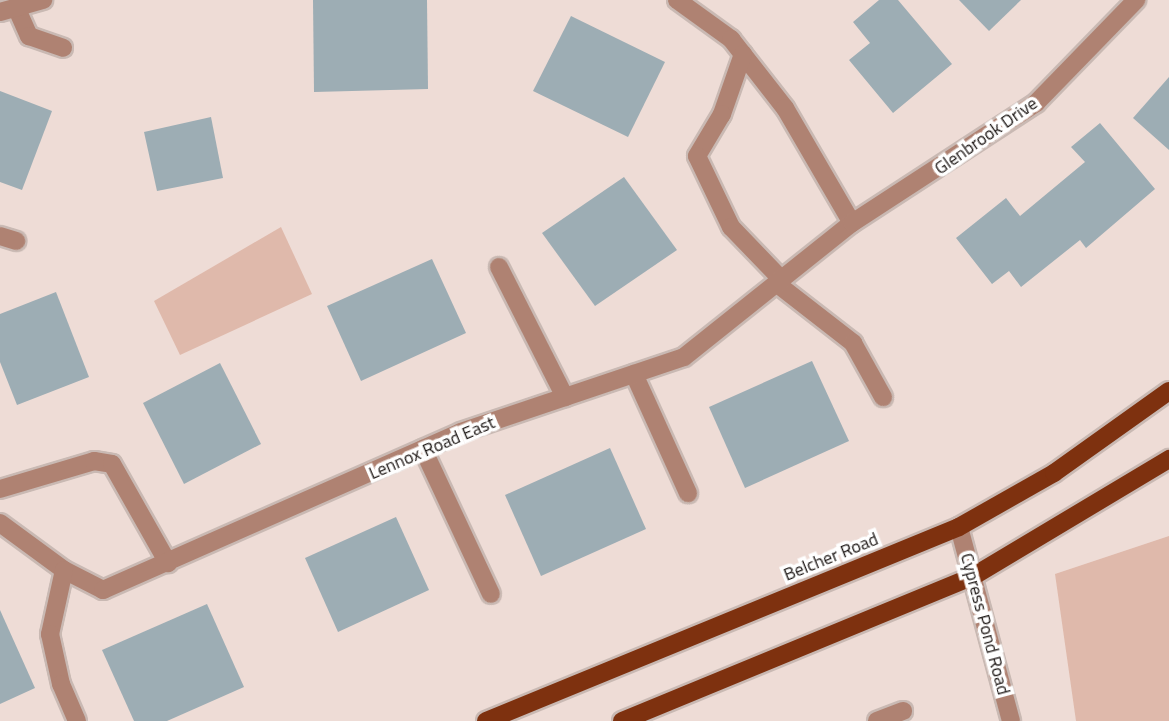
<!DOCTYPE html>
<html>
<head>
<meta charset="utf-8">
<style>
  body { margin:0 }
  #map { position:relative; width:1169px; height:721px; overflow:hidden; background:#eedcd6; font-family:"Titillium Web",sans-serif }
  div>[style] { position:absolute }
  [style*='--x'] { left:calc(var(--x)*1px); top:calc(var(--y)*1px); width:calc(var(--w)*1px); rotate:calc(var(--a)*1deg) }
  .green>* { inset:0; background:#dfb9ab }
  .building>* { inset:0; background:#9dadb4 }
  .roads { filter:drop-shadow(2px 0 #c9b9b3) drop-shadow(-2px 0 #c9b9b3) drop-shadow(0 2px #c9b9b3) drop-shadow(0 -2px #c9b9b3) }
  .minor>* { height:18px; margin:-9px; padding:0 9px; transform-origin:9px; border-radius:9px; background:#af8272 }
  .major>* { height:18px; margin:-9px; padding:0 9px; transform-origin:9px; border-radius:9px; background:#7e310f }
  span { translate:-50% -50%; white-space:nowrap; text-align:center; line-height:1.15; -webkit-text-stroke:7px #fff; paint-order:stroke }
  .street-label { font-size:18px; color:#1e1816 }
</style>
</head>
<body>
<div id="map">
  <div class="green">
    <div style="clip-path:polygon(281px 227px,312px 294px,180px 355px,154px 301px)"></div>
    <div style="clip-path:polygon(1169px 536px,1169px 721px,1076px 721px,1055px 574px)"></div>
  </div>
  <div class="building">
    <div style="clip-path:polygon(313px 0,427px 0,428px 89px,314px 92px)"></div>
    <div style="clip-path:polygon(879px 0,898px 0,952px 64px,893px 113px,849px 60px,870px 43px,853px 22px)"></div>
    <div style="clip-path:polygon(959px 0,1021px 0,989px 31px)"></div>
    <div style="clip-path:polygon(571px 16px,665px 62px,628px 137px,533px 91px)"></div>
    <div style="clip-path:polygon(1169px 77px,1169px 150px,1133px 118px)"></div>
    <div style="clip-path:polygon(0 91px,52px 111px,22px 190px,0 182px)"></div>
    <div style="clip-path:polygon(211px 117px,223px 178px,157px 191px,144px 132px)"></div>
    <div style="clip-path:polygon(1100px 123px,1155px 189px,1086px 248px,1080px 240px,1021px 287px,1009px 271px,992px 284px,956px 238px,1006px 198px,1020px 216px,1085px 162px,1071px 147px)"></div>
    <div style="clip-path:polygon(624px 177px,677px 250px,595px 306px,542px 233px)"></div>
    <div style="clip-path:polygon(432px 259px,466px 333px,361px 381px,327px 306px)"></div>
    <div style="clip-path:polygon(56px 292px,89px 377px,17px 405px,0 362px,0 314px)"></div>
    <div style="clip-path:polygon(812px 361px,849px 441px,745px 488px,709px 407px)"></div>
    <div style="clip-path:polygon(220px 363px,261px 444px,184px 484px,143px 403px)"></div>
    <div style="clip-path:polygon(610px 448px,646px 529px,541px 576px,505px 495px)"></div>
    <div style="clip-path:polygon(396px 517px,429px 590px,338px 632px,305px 558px)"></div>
    <div style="clip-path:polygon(207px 604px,244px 687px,167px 721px,134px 721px,102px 650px)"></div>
    <div style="clip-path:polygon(0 610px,35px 688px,0 704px)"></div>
  </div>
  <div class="roads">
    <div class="minor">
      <div style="--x:677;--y:0;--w:67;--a:35.8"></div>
      <div style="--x:731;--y:39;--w:88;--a:52"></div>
      <div style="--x:785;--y:108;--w:133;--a:59.8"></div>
      <div style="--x:16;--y:7;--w:32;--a:66"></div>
      <div style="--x:29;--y:36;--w:36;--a:19"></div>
      <div style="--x:0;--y:12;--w:45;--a:-15.6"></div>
      <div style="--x:743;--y:54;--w:64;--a:109.3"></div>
      <div style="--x:722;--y:114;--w:49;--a:120.8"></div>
      <div style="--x:697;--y:156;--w:79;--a:64.4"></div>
      <div style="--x:731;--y:227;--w:72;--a:46.1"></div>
      <div style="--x:0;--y:236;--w:17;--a:17"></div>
      <div style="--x:499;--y:267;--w:146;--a:63.1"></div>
      <div style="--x:776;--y:283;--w:98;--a:37.9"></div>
      <div style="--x:853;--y:343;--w:62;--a:60.9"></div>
      <div style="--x:634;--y:374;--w:131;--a:65.6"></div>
      <div style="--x:423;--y:449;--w:160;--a:64.9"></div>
      <div style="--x:0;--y:489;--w:98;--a:-16.6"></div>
      <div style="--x:94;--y:461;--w:18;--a:9"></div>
      <div style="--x:112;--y:464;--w:114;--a:60.5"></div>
      <div style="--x:0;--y:523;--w:79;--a:36.3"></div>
      <div style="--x:64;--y:570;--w:44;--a:27.1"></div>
      <div style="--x:103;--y:590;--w:391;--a:-23.8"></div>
      <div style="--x:461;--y:432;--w:235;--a:-18.6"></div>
      <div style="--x:684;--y:357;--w:215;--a:-38.6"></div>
      <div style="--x:852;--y:223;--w:220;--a:-33.1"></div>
      <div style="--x:1036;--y:103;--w:144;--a:-45.8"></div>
      <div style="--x:959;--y:527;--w:201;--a:75"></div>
      <div style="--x:64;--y:570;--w:66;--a:102.3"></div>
      <div style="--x:50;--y:634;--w:51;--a:77.6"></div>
      <div style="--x:61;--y:684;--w:40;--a:66.6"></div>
      <div style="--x:877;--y:721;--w:28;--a:-21"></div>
    </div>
    <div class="major">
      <div style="--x:486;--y:721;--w:511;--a:-22.3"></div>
      <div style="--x:959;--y:527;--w:109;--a:-29.6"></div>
      <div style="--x:1054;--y:473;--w:141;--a:-35.5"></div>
      <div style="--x:622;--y:721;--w:378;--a:-22.4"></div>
      <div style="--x:972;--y:577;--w:230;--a:-30.9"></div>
    </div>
  </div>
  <div class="street-label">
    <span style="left:986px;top:136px;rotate:-35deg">Glenbrook Drive</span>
    <span style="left:432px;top:448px;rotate:-23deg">Lennox Road East</span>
    <span style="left:831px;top:557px;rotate:-22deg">Belcher Road</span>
    <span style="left:985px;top:624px;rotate:75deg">Cypress Pond Road</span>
  </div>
</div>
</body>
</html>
